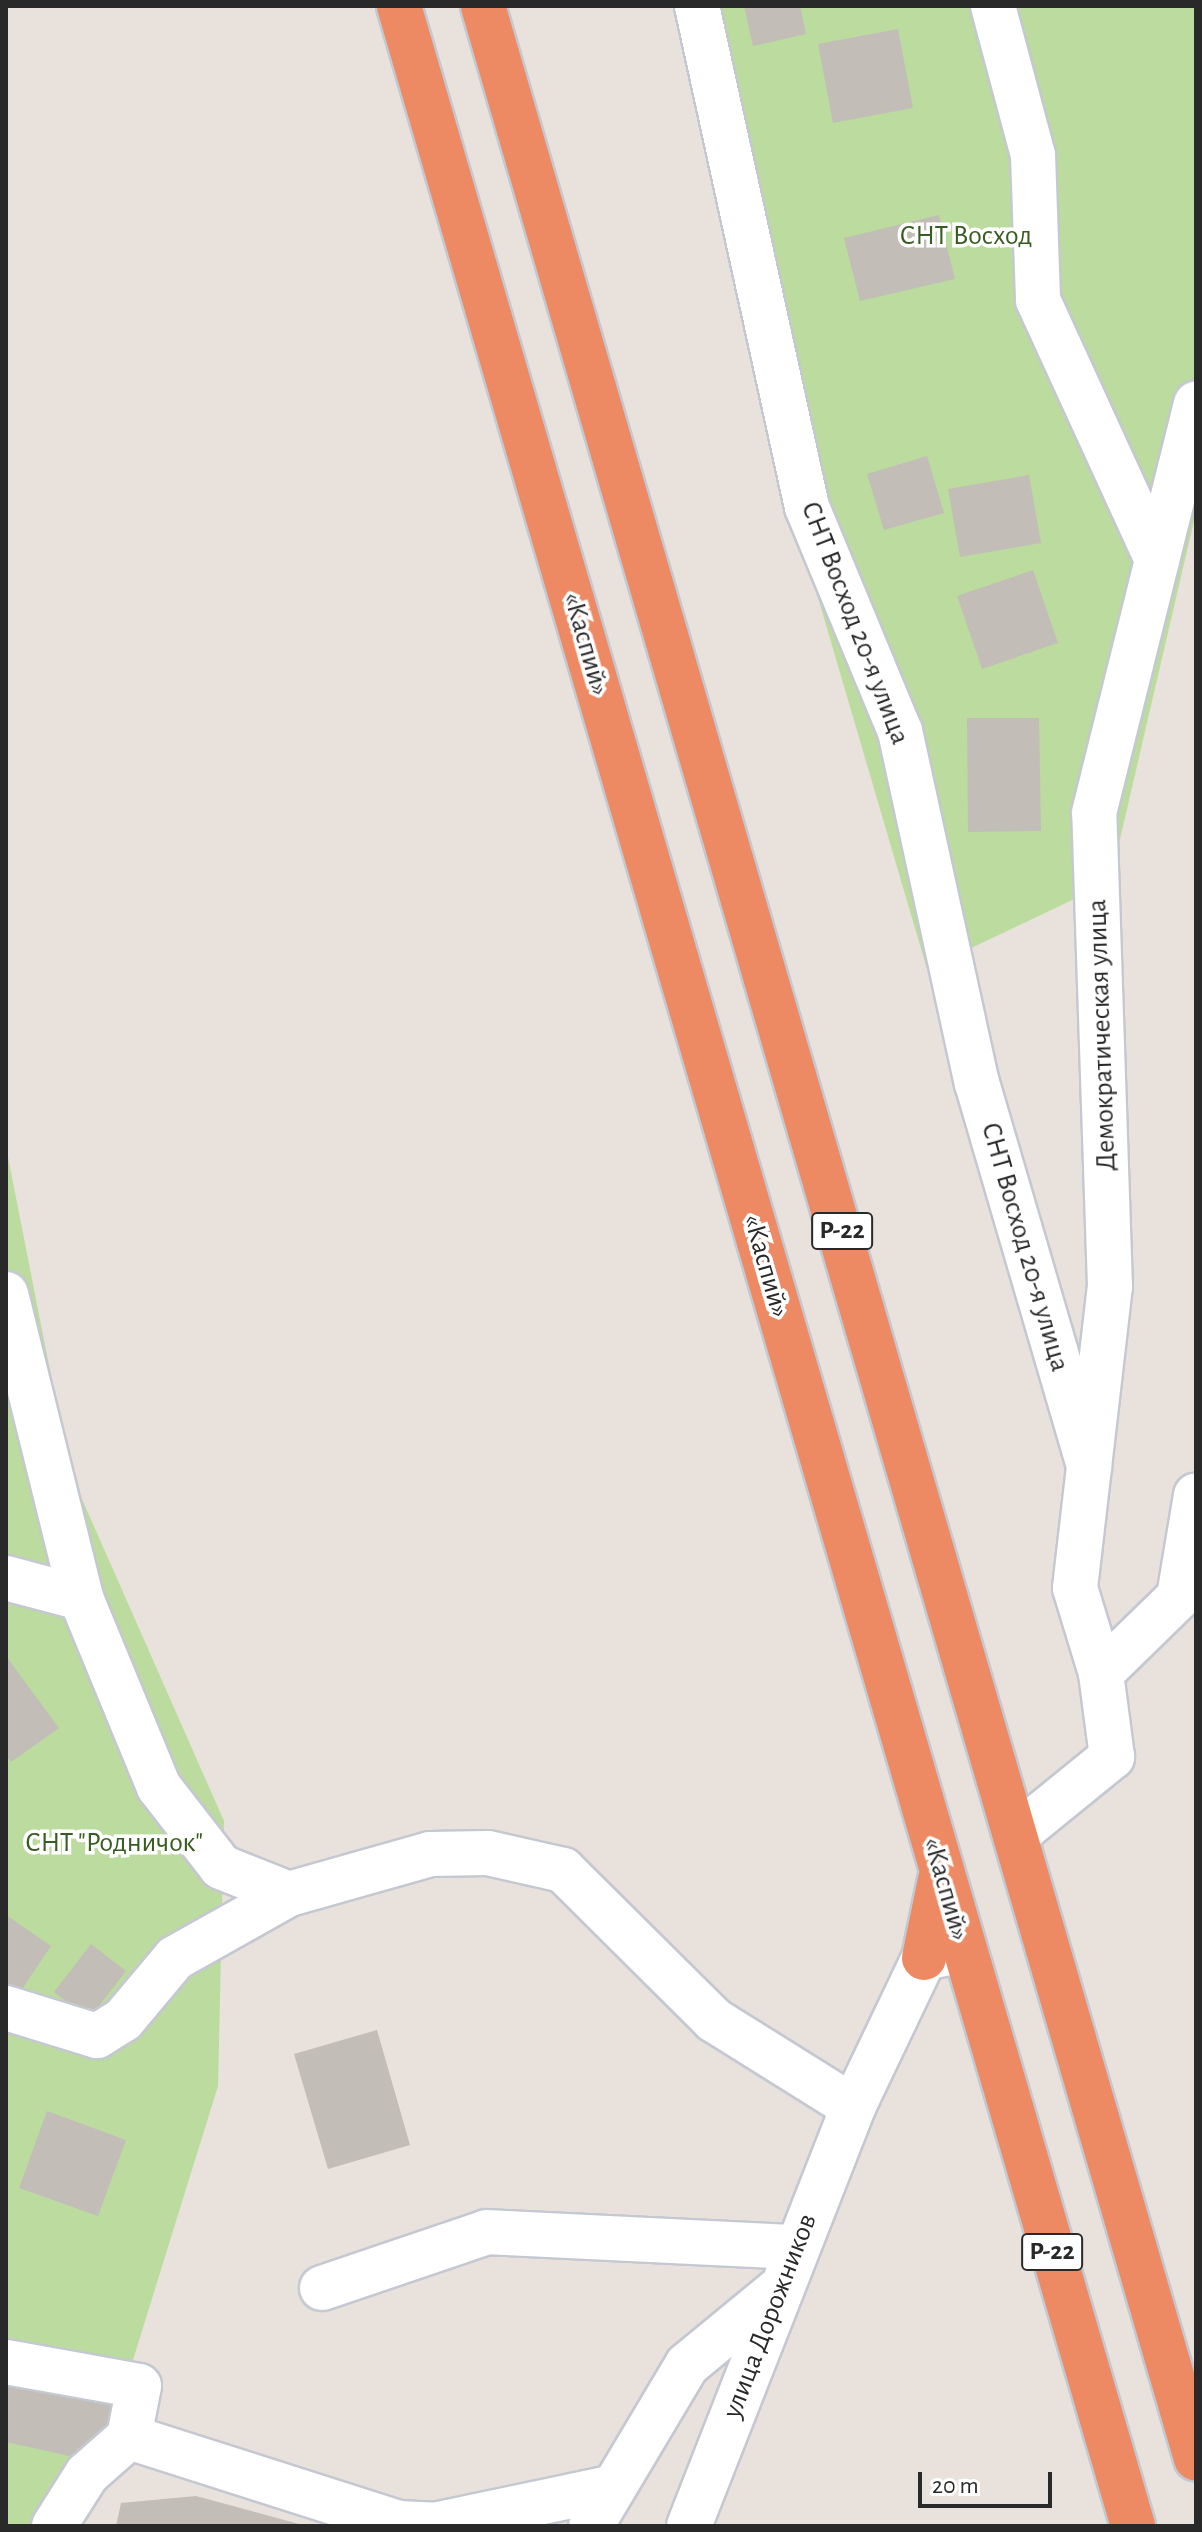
<!DOCTYPE html>
<html>
<head>
<meta charset="utf-8">
<style>
  body { margin:0 }
  #map { position:relative; width:1202px; height:2532px; overflow:hidden; background:#e9e1dc; font-family:"Alegreya Sans",sans-serif }
  div>[style] { position:absolute }
  [style*='--x'] { left:calc(var(--x)*1px); top:calc(var(--y)*1px); width:calc(var(--w)*1px); rotate:calc(var(--a)*1deg) }
  .green>* { inset:0; background:#bcdb9e }
  .building>* { inset:0; background:#c2bdb7 }
  .roads { filter:drop-shadow(2px 0 #c4c8d1) drop-shadow(-2px 0 #c4c8d1) drop-shadow(0 2px #c4c8d1) drop-shadow(0 -2px #c4c8d1) }
  .minor>* { height:44px; margin:-22px; padding:0 22px; transform-origin:22px; border-radius:22px; background:#fff }
  .highway>* { height:44px; margin:-22px; padding:0 22px; transform-origin:22px; border-radius:22px; background:#ed8a63 }
  span { translate:-50% -50%; white-space:nowrap; text-align:center; line-height:1.15; -webkit-text-stroke:7px #fff; paint-order:stroke }
  .shield-label span { padding:2px 6px; background:#fff; border:2px solid; border-radius:6px; -webkit-text-stroke-width:0 }
  .shield-label { font-size:26px; color:#292929; font-weight:700 }
  .park-label { font-size:28px; color:#375d21 }
  .street-label { font-size:28px; color:#292929 }
  .frame { position:absolute; inset:0; border:8px solid #292929; pointer-events:none }
  .scale { position:absolute; left:918px; top:2472px; width:134px; height:36px; box-sizing:border-box; border:4px solid #292929; border-top:0; padding-left:10px; font-size:24px; line-height:28px; white-space:nowrap; color:#292929; -webkit-text-stroke:6px #fff; paint-order:stroke }
</style>
</head>
<body>
<div id="map">
  <div class="green">
    <div style="clip-path:polygon(678px 6px,1196px 6px,1196px 512px,1110px 882px,927px 969px,799px 533px)"></div>
    <div style="clip-path:polygon(6px 1147px,70px 1472px,224px 1821px,218px 2086px,101px 2463px,60px 2526px,6px 2526px)"></div>
  </div>
  <div class="building">
    <div style="clip-path:polygon(744px 6px,800px 6px,806px 34px,753px 46px)"></div>
    <div style="clip-path:polygon(898px 29px,913px 108px,833px 123px,818px 44px)"></div>
    <div style="clip-path:polygon(939px 215px,955px 279px,860px 301px,844px 238px)"></div>
    <div style="clip-path:polygon(927px 456px,944px 513px,884px 530px,867px 474px)"></div>
    <div style="clip-path:polygon(1029px 475px,1041px 543px,960px 557px,948px 489px)"></div>
    <div style="clip-path:polygon(1033px 570px,1058px 643px,982px 669px,957px 596px)"></div>
    <div style="clip-path:polygon(967px 718px,1039px 718px,1041px 831px,968px 832px)"></div>
    <div style="clip-path:polygon(6px 1656px,59px 1728px,11px 1762px,6px 1755px)"></div>
    <div style="clip-path:polygon(6px 1915px,51px 1946px,14px 2001px,6px 1996px)"></div>
    <div style="clip-path:polygon(91px 1944px,126px 1971px,89px 2019px,54px 1992px)"></div>
    <div style="clip-path:polygon(377px 2030px,410px 2145px,328px 2169px,294px 2054px)"></div>
    <div style="clip-path:polygon(47px 2111px,126px 2140px,98px 2216px,19px 2188px)"></div>
    <div style="clip-path:polygon(6px 2368px,117px 2394px,101px 2463px,6px 2442px)"></div>
    <div style="clip-path:polygon(196px 2496px,303px 2525px,303px 2526px,116px 2526px,121px 2503px)"></div>
  </div>
  <div class="roads">
    <div class="minor">
      <div style="--x:697;--y:6;--w:513;--a:77.62"></div>
      <div style="--x:807;--y:507;--w:243;--a:67.5"></div>
      <div style="--x:900;--y:731;--w:360;--a:77.7"></div>
      <div style="--x:977;--y:1083;--w:400;--a:73.7"></div>
      <div style="--x:993;--y:6;--w:154;--a:75"></div>
      <div style="--x:1033;--y:155;--w:145;--a:88"></div>
      <div style="--x:1038;--y:300;--w:286;--a:65.4"></div>
      <div style="--x:6;--y:1294;--w:313;--a:76.1"></div>
      <div style="--x:81;--y:1598;--w:204;--a:67.6"></div>
      <div style="--x:159;--y:1787;--w:101;--a:52.2"></div>
      <div style="--x:221;--y:1867;--w:73;--a:21.7"></div>
      <div style="--x:289;--y:1894;--w:147;--a:-15.8"></div>
      <div style="--x:430;--y:1854;--w:58;--a:-1"></div>
      <div style="--x:488;--y:1853;--w:77;--a:12.8"></div>
      <div style="--x:563;--y:1870;--w:213;--a:44.8"></div>
      <div style="--x:714;--y:2020;--w:164;--a:32"></div>
      <div style="--x:6;--y:1578;--w:78;--a:14.9"></div>
      <div style="--x:1101;--y:1673;--w:89;--a:-107"></div>
      <div style="--x:1075;--y:1588;--w:303;--a:-83.4"></div>
      <div style="--x:1110;--y:1287;--w:474;--a:-91.9"></div>
      <div style="--x:1094;--y:813;--w:422;--a:-76"></div>
      <div style="--x:1016;--y:1835;--w:124;--a:-39.1"></div>
      <div style="--x:1112;--y:1757;--w:85;--a:-97.5"></div>
      <div style="--x:1101;--y:1673;--w:109;--a:-44.3"></div>
      <div style="--x:1179;--y:1597;--w:103;--a:-80.5"></div>
      <div style="--x:6;--y:2008;--w:95;--a:17.1"></div>
      <div style="--x:97;--y:2036;--w:31;--a:-32"></div>
      <div style="--x:123;--y:2020;--w:81;--a:-50"></div>
      <div style="--x:175;--y:1958;--w:131;--a:-29.3"></div>
      <div style="--x:322;--y:2288;--w:174;--a:-18.7"></div>
      <div style="--x:487;--y:2232;--w:308;--a:2.8"></div>
      <div style="--x:6;--y:2362;--w:135;--a:10.2"></div>
      <div style="--x:139;--y:2386;--w:52;--a:101.1"></div>
      <div style="--x:129;--y:2437;--w:283;--a:17.7"></div>
      <div style="--x:399;--y:2523;--w:35;--a:3"></div>
      <div style="--x:434;--y:2525;--w:184;--a:-11.9"></div>
      <div style="--x:54;--y:2526;--w:62;--a:-57.6"></div>
      <div style="--x:87;--y:2474;--w:56;--a:-41.4"></div>
      <div style="--x:591;--y:2526;--w:187;--a:-59.2"></div>
      <div style="--x:687;--y:2365;--w:118;--a:-39.5"></div>
      <div style="--x:689;--y:2526;--w:450;--a:-68.6"></div>
      <div style="--x:853;--y:2107;--w:165;--a:-64.5"></div>
      <div style="--x:924;--y:1958;--w:38;--a:-11"></div>
    </div>
    <div class="highway">
      <div style="--x:399;--y:6;--w:2625;--a:73.76"></div>
      <div style="--x:483;--y:6;--w:2554;--a:73.79"></div>
      <div style="--x:924;--y:1958;--w:80;--a:-78.4"></div>
    </div>
  </div>
  <div class="shield-label">
    <span style="left:842px;top:1231px">Р-22</span>
    <span style="left:1052px;top:2252px">Р-22</span>
  </div>
  <div class="park-label">
    <span style="left:966px;top:236px">СНТ Восход</span>
    <span style="left:114px;top:1843px">СНТ "Родничок"</span>
  </div>
  <div class="street-label">
    <span style="left:855px;top:623px;rotate:69deg">СНТ Восход 20-я улица</span>
    <span style="left:586px;top:644px;rotate:74deg">«Каспий»</span>
    <span style="left:1102px;top:1035px;rotate:-92deg">Демократическая улица</span>
    <span style="left:1025px;top:1247px;rotate:74deg">СНТ Восход 20-я улица</span>
    <span style="left:766px;top:1266px;rotate:74deg">«Каспий»</span>
    <span style="left:946px;top:1889px;rotate:74deg">«Каспий»</span>
    <span style="left:770px;top:2316px;rotate:-69deg">улица Дорожников</span>
  </div>
  <div class="frame"></div>
  <div class="scale">20 m</div>
</div>
</body>
</html>
